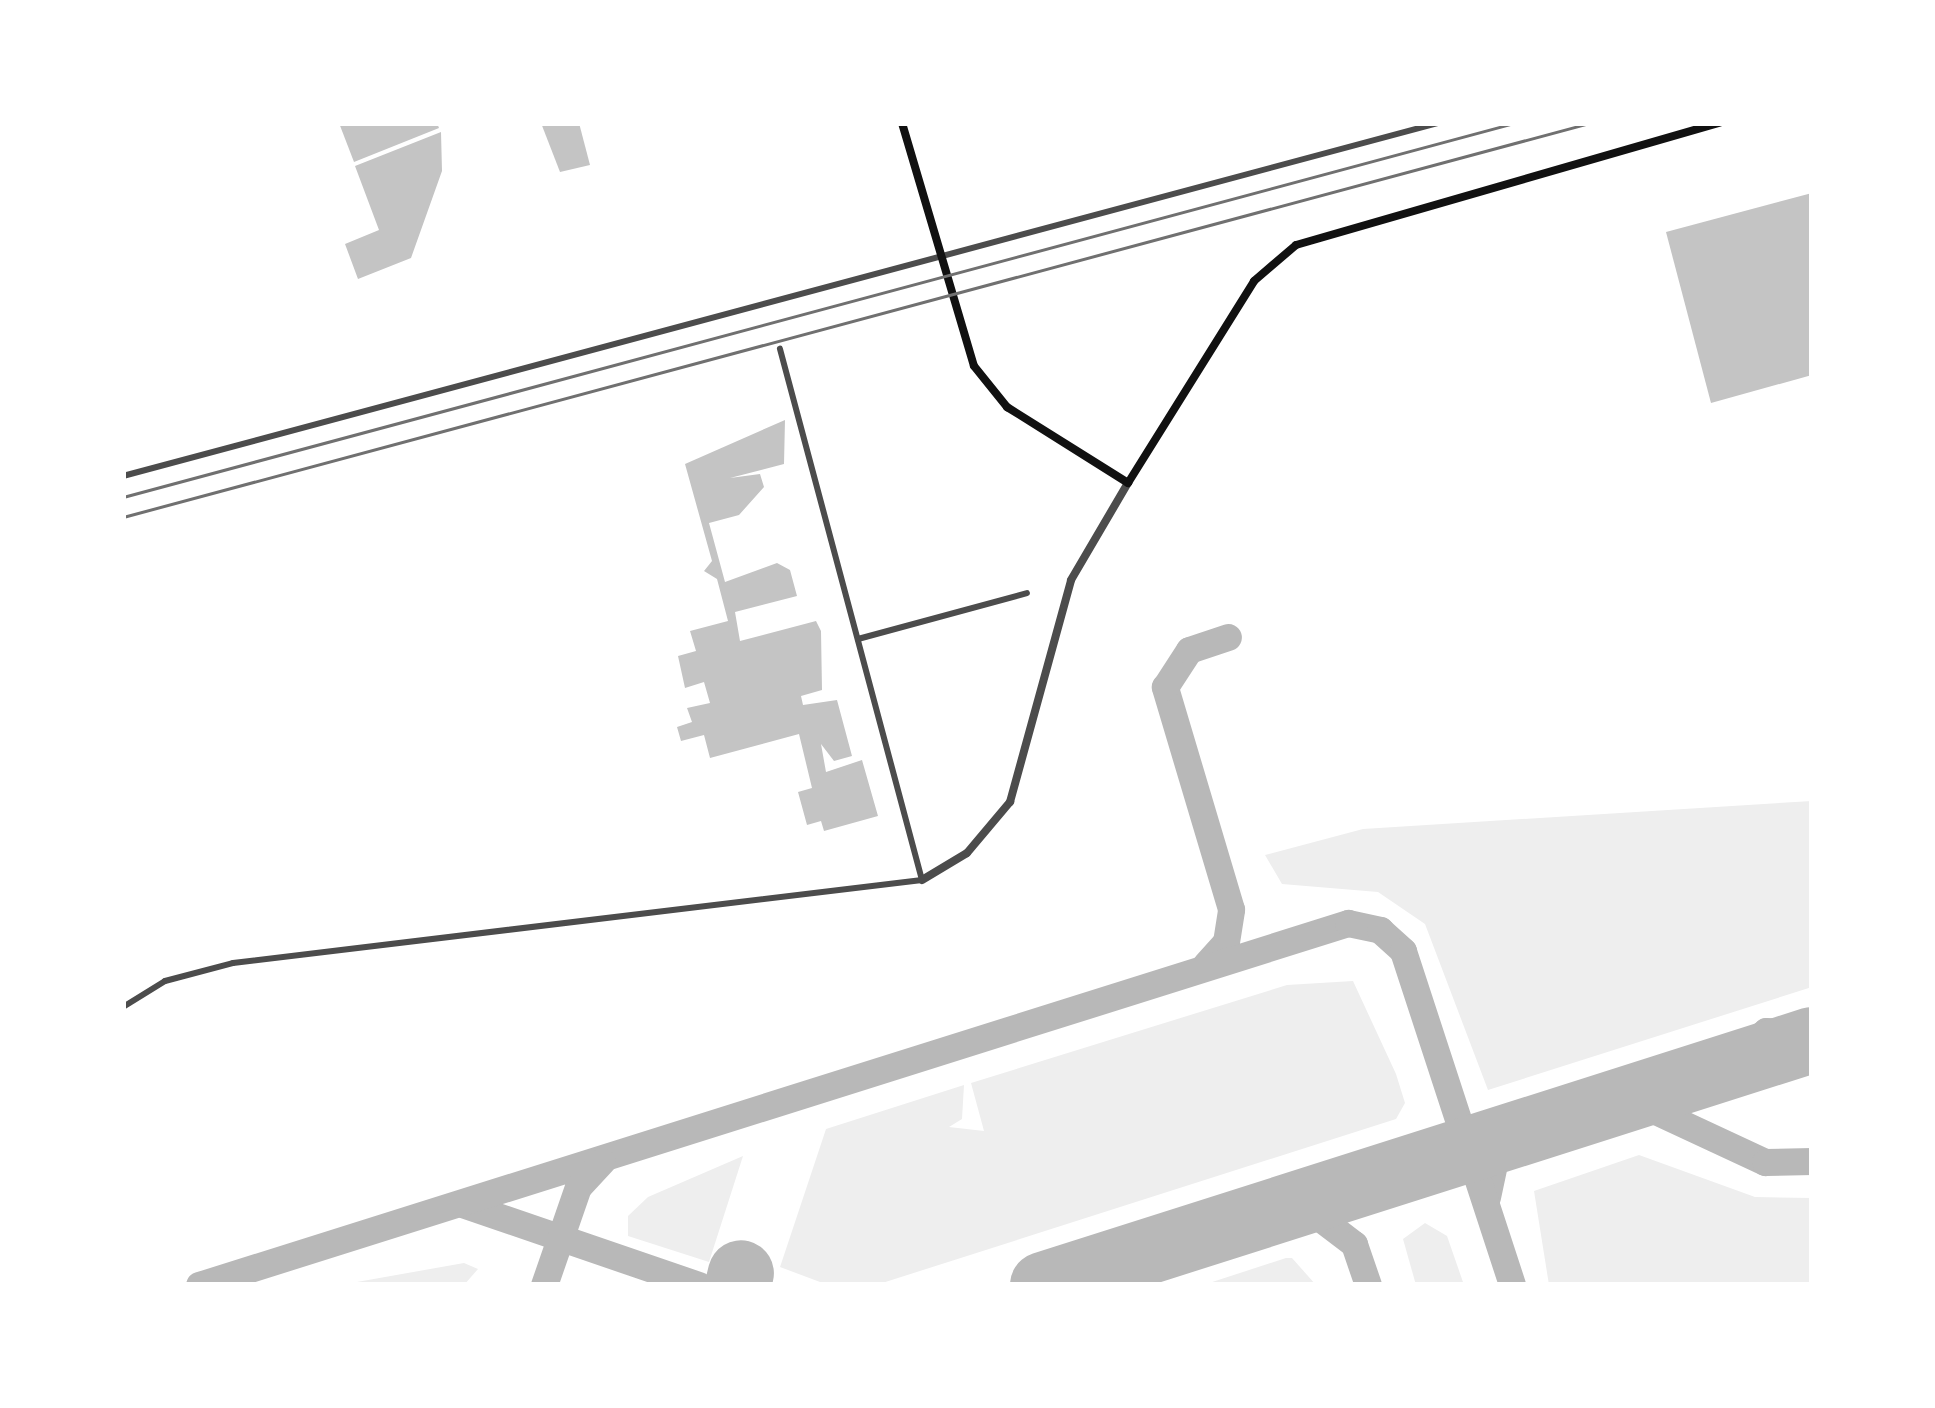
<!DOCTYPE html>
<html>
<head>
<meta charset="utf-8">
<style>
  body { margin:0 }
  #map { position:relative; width:1935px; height:1408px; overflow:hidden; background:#fff; font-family:Roboto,sans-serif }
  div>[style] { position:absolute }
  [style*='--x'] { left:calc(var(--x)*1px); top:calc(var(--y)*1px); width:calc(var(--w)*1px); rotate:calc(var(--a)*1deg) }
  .green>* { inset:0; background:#eee }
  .taxiway>* { height:27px; margin:-13.5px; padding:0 13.5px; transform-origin:13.5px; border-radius:13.5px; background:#b8b8b8 }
  .runway>* { height:66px; margin:-33px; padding:0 33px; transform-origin:33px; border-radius:33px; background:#b8b8b8 }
  .building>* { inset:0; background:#c4c4c4 }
  .minor>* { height:6px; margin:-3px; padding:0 3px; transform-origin:3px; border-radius:3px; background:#4c4c4c }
  .tertiary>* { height:8px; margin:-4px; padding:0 4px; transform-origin:4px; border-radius:4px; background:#4c4c4c }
  .secondary>* { height:8px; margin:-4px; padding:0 4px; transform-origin:4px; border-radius:4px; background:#111 }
  .rail>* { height:3px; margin:-1.5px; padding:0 1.5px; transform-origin:1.5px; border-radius:1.5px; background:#707070 }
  span { translate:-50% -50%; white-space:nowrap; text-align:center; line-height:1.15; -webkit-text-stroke:12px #fff; paint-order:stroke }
  .frame { position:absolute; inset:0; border:126px solid #fff; pointer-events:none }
</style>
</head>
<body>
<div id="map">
  <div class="green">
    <div style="clip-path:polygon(1812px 801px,1812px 987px,1488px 1090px,1425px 924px,1378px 892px,1282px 884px,1265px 855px,1363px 829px)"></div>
    <div style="clip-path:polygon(1353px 981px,1396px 1074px,1405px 1103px,1396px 1119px,876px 1285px,828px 1285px,780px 1267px,826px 1129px,964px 1085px,962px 1119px,949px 1127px,984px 1131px,971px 1083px,1287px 985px)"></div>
    <div style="clip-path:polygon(1639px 1155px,1755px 1197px,1812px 1198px,1812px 1285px,1549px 1285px,1534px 1191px)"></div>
    <div style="clip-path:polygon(743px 1156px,709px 1262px,628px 1236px,628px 1216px,648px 1197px)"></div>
    <div style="clip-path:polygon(1425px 1223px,1447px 1236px,1464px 1285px,1416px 1285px,1403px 1239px)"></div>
    <div style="clip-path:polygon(1292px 1258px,1316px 1285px,1203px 1285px,1286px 1258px)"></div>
    <div style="clip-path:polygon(464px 1263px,478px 1269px,464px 1285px,340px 1285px)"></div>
  </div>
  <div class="taxiway">
    <div style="--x:1206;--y:964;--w:30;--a:-48"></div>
    <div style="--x:1226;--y:942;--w:33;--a:-81"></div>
    <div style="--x:1231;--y:909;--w:232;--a:-106.6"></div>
    <div style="--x:1165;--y:687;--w:44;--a:-57"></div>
    <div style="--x:1189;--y:650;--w:41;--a:-18.4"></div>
    <div style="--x:1725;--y:1068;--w:55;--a:-42.1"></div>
    <div style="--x:1766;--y:1031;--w:46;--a:2.5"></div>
    <div style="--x:1594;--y:1110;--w:55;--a:-2.1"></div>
    <div style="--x:1649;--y:1108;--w:128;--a:25"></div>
    <div style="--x:1765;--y:1162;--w:47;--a:-1.2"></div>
    <div style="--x:1487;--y:1197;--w:35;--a:-78"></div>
    <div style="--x:1494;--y:1163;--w:47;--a:-43.3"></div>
    <div style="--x:462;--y:1204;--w:250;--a:18.9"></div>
    <div style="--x:1186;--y:1239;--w:129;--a:-12.1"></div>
    <div style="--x:1312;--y:1212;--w:53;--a:37.3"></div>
    <div style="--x:1354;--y:1244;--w:43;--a:71.1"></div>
    <div style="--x:199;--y:1285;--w:1205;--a:-17.49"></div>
    <div style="--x:1348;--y:923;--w:33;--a:12"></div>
    <div style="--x:1380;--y:930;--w:31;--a:42"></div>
    <div style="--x:1403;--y:951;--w:351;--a:71.9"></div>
    <div style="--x:544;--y:1285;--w:104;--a:-70.9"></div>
    <div style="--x:578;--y:1187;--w:35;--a:-47"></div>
  </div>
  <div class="runway">
    <div style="--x:738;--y:1285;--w:12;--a:-76"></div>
    <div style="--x:1043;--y:1285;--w:807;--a:-17.67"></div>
  </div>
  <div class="building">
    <div style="clip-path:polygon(339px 123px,437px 123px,439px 128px,354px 162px)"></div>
    <div style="clip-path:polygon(541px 123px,579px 123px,590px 165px,560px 172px)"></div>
    <div style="clip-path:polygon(441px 132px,442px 171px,411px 258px,358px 279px,345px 244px,379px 230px,355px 166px)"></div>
    <div style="clip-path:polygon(1812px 193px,1812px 375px,1711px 403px,1666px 232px)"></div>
    <div style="clip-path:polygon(785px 420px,784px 464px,730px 478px,760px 474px,764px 487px,739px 515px,709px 523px,725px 582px,777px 563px,790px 570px,797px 596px,735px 612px,740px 641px,816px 621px,821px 631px,822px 690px,801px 696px,803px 705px,837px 700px,852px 756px,834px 761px,821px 744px,826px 772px,862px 760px,878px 816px,824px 831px,821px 821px,807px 825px,798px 792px,812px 788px,799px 734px,710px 758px,704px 735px,681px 741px,677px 727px,692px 722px,687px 708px,710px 703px,704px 682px,685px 688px,678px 656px,696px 651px,690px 631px,728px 621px,717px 579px,704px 571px,712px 561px,685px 464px)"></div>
  </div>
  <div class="minor">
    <div style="--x:123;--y:476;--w:1362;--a:-15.03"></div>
    <div style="--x:858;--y:639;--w:175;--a:-15.2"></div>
    <div style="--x:123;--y:1007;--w:49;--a:-31.8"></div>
    <div style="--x:165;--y:981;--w:70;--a:-14.8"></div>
    <div style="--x:233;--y:963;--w:694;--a:-6.87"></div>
    <div style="--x:922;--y:880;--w:550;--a:-104.97"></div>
  </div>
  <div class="tertiary">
    <div style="--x:922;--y:880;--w:52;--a:-31"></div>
    <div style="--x:967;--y:853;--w:67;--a:-49.9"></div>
    <div style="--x:1010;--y:802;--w:230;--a:-74.6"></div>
    <div style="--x:1071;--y:580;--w:113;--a:-59.6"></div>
  </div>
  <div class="secondary">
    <div style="--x:902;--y:123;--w:253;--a:73.5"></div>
    <div style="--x:974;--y:366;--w:53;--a:51.2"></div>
    <div style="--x:1007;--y:407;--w:143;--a:32.1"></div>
    <div style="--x:1128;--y:483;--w:238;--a:-58"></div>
    <div style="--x:1254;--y:281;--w:55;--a:-40.6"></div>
    <div style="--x:1296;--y:245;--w:441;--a:-16.1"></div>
  </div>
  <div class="rail">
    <div style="--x:123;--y:497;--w:1440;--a:-15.05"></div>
    <div style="--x:123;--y:517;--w:1518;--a:-15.04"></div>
  </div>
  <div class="frame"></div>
</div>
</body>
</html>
